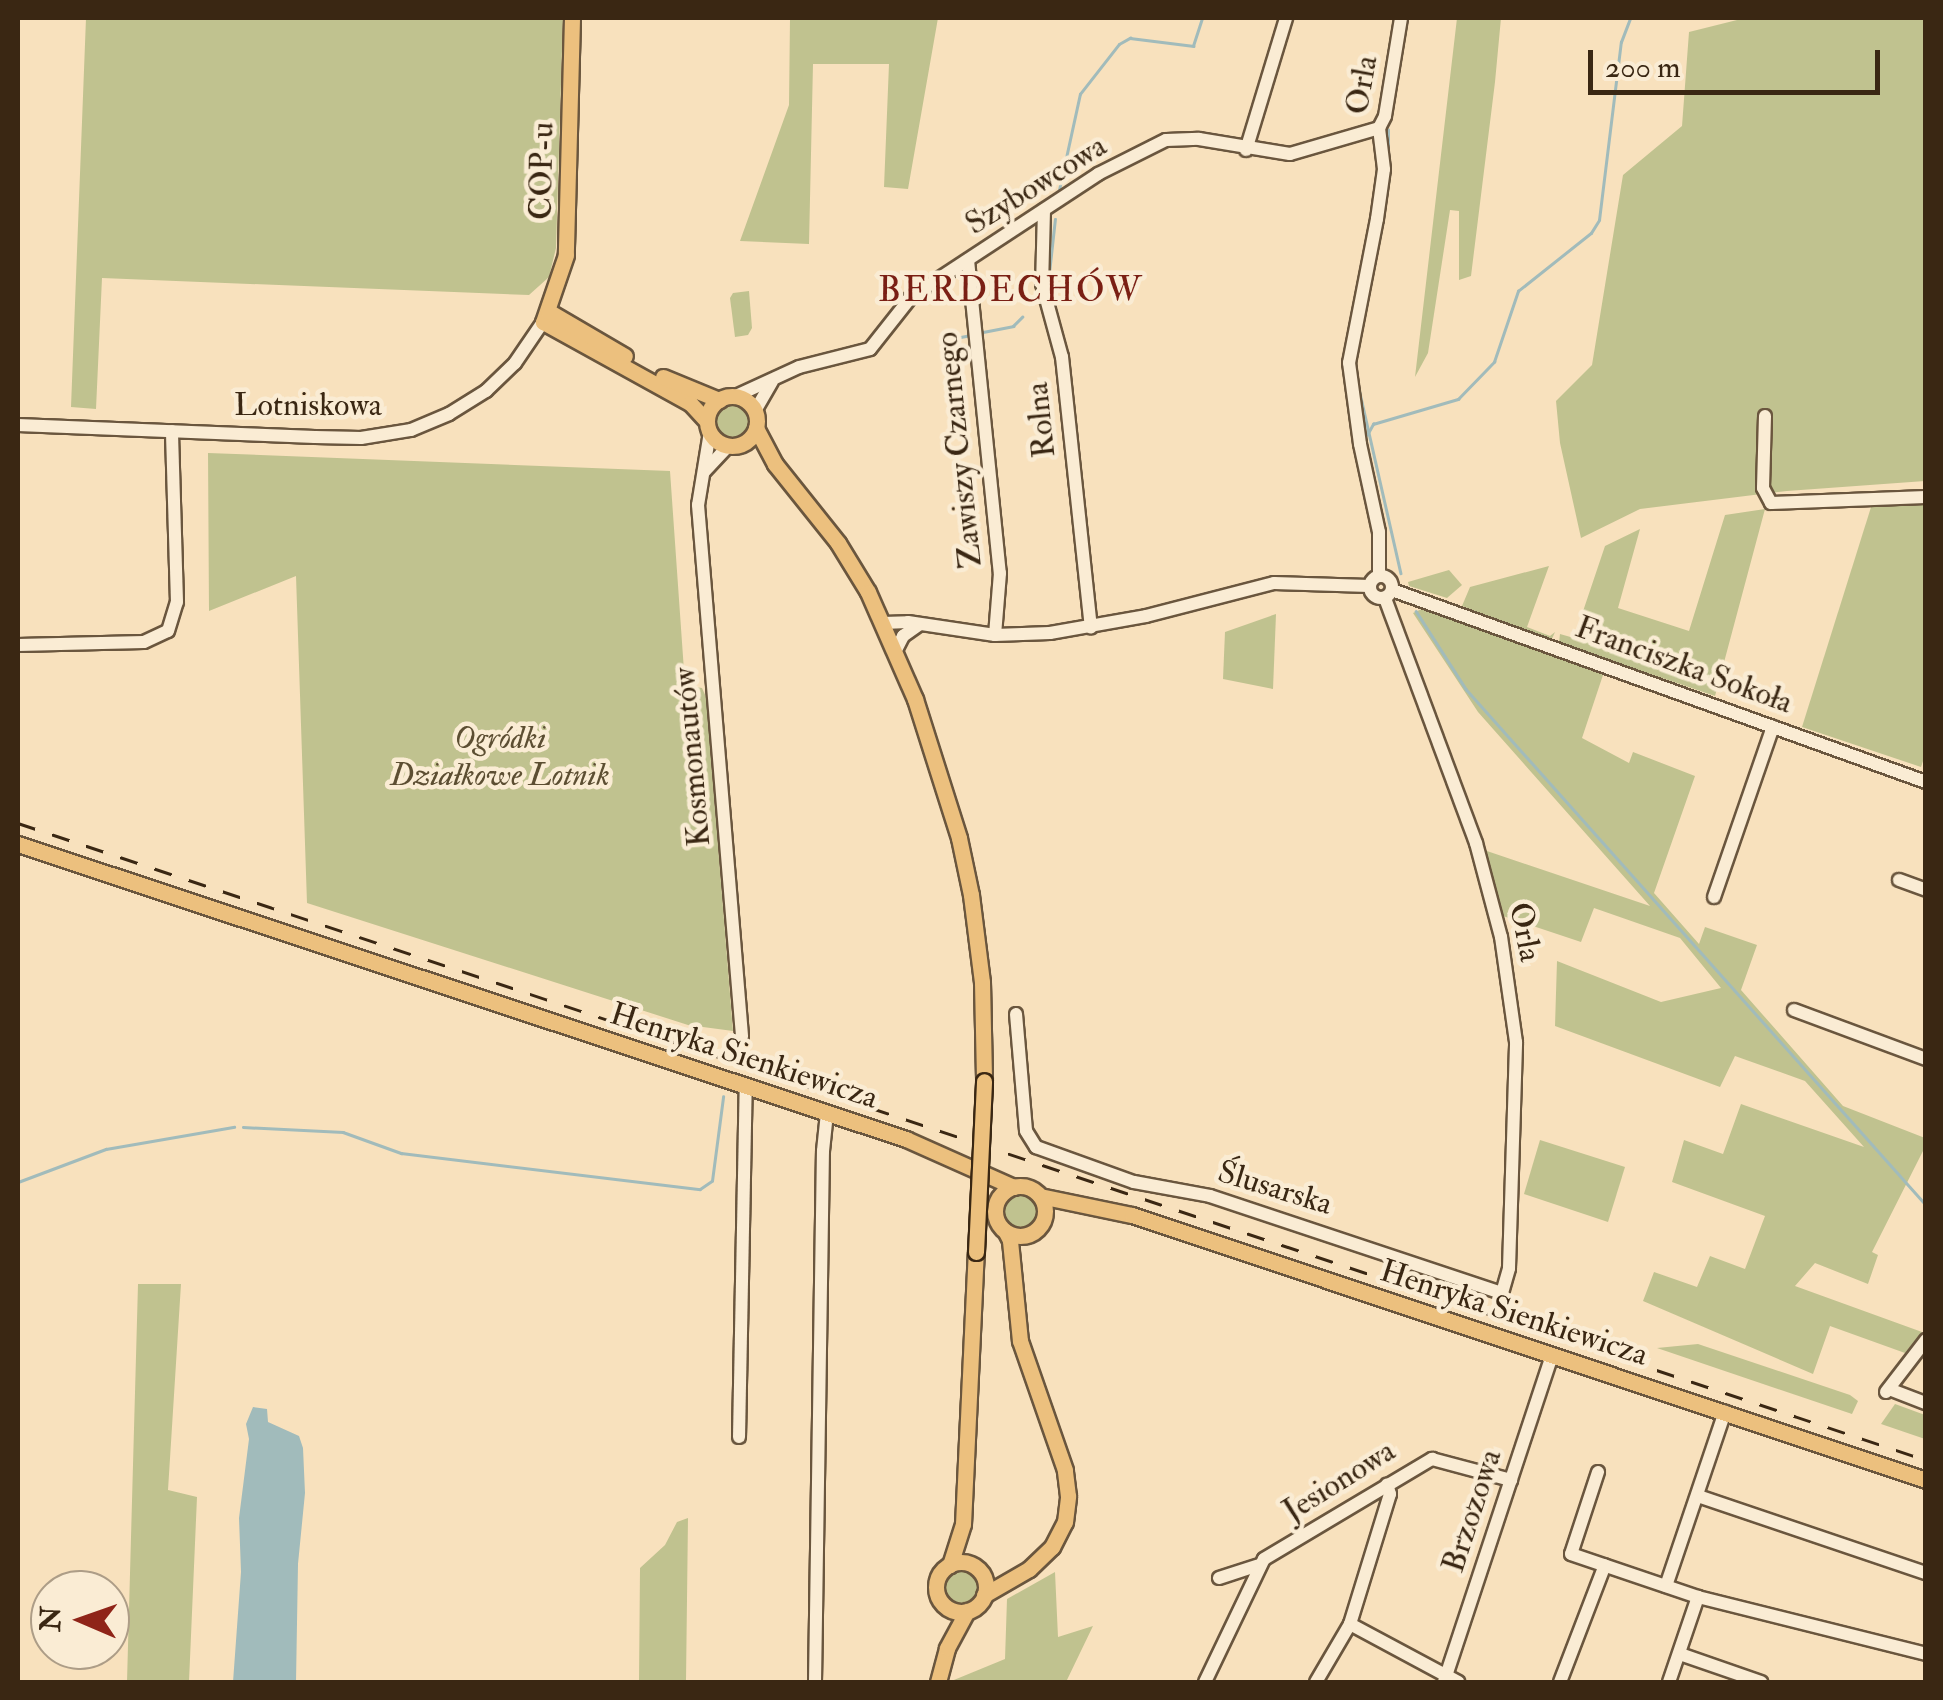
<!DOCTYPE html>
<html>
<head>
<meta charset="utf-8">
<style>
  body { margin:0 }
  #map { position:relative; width:1943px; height:1700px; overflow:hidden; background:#f8e1bd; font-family:"IM FELL Double Pica",serif }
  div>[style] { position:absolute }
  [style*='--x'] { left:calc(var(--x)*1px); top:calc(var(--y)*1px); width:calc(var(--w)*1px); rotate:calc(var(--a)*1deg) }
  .green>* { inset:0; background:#c0c28f }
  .round { border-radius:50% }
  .water>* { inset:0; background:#a1bbbb }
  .stream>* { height:2.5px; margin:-1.25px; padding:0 1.25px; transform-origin:1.25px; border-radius:1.25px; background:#a1bbbb }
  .roads { filter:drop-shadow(2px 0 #6a563e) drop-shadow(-2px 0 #6a563e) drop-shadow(0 2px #6a563e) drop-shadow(0 -2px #6a563e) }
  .minor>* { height:12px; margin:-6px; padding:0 6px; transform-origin:6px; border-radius:6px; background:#faecd4 }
  .minor>.ring { margin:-6px; padding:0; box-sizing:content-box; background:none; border:12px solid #faecd4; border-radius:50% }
  .major>* { height:15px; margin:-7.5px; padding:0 7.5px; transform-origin:7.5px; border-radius:7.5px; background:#ecc07e }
  .major>.ring { margin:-7.5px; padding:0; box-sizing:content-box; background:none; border:15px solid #ecc07e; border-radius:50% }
  .rail>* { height:2.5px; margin-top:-1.25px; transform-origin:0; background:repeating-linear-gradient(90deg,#3a2713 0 18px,transparent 0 36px) }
  .bridges { filter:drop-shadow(2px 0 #3a2713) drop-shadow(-2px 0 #3a2713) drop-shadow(0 2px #3a2713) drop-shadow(0 -2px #3a2713) }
  .major-bridge>* { height:15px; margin:-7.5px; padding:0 7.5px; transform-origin:7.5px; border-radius:7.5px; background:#ecc07e }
  span { translate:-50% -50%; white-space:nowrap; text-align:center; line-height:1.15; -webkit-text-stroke:9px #faecd4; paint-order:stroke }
  .street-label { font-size:32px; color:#3a2713 }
  .park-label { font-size:32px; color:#5c4e32; font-style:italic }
  .neighbourhood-label { font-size:35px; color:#7a1f14; letter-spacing:2.5px }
  .frame { position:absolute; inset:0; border:20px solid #3a2713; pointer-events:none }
  .north { position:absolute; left:30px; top:1570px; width:100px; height:100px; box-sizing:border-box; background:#faecd4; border:2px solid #ad9d87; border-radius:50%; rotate:272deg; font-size:28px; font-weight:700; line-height:40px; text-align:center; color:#3a2713 }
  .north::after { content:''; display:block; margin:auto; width:35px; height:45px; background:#8f2418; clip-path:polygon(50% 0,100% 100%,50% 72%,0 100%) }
  .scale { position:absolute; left:1588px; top:50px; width:292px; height:45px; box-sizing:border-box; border:5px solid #3a2713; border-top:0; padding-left:12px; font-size:30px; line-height:35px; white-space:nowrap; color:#3a2713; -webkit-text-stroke:8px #faecd4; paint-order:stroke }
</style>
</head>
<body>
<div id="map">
  <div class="green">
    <div style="clip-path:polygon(86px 18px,563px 18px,556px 248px,549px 277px,529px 295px,102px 278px,96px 409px,71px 407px)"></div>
    <div style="clip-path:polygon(790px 18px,938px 18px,908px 189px,884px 187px,889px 64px,813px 64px,809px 244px,740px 241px,789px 105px)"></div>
    <div style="clip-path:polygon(1457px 18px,1501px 18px,1495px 82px,1471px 276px,1459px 280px,1459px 211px,1450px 210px,1428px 353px,1415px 377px)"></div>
    <div style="clip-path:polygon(1745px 18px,1925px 18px,1925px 481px,1787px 491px,1640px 509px,1581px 538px,1560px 443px,1556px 401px,1592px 365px,1623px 175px,1682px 126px,1689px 32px)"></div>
    <div style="clip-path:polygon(749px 291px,752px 328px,748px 335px,735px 337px,730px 298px,733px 293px)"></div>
    <div class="round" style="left:714px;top:403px;width:36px;height:36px"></div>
    <div style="clip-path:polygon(208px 453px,670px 471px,685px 685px,702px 688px,706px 697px,733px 1031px,688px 1025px,307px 903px,296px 576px,209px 611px)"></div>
    <div style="clip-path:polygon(1872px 504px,1925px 504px,1926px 752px,1921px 767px,1802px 727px)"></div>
    <div style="clip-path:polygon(1765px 509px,1715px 696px,1559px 643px,1560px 634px,1574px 638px,1605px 546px,1640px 529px,1618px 608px,1689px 631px,1725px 515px)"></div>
    <div style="clip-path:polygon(1549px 566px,1527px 627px,1550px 636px,1555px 632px,1551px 641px,1462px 606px,1470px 587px)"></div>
    <div style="clip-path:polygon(1449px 570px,1462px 585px,1447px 598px,1409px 586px,1408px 582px)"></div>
    <div style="clip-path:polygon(1424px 608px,1609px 673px,1603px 675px,1582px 738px,1629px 763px,1633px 752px,1695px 776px,1654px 893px,1699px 944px,1705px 927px,1757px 945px,1741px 990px,1843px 1106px,1925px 1138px,1925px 1147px,1872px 1252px,1878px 1255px,1868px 1284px,1815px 1263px,1795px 1286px,1922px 1332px,1905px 1353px,1830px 1326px,1813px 1374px,1643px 1301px,1654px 1272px,1697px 1287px,1710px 1256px,1745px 1269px,1765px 1216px,1672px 1182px,1684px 1140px,1723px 1154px,1741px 1104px,1864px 1147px,1805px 1081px,1735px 1056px,1720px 1087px,1555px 1026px,1557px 961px,1661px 1002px,1721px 988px,1680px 938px,1594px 908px,1581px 942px,1500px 915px,1481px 849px,1650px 906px,1478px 712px,1413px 613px)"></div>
    <div style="clip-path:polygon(1276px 614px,1273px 689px,1223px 679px,1225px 632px)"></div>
    <div style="clip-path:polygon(1540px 1140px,1625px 1167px,1608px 1222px,1524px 1194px)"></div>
    <div class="round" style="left:1002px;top:1193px;width:36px;height:36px"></div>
    <div style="clip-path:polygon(138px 1284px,181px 1284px,168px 1490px,197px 1497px,189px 1682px,127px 1682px)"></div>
    <div style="clip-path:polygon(1698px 1344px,1850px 1395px,1858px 1401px,1852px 1414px,1657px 1348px)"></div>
    <div style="clip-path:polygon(1895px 1404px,1925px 1415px,1925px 1439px,1881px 1424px)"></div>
    <div style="clip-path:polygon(688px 1518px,686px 1682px,639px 1682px,640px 1568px,665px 1545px,677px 1522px)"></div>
    <div class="round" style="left:942px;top:1569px;width:36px;height:36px"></div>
    <div style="clip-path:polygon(1055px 1572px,1058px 1637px,1093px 1626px,1066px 1682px,949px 1682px,1005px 1659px,1007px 1599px)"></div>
  </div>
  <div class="water">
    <div style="clip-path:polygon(253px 1407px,267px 1409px,268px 1422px,299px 1436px,303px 1448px,305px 1493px,298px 1564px,296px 1682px,233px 1682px,241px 1572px,239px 1518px,249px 1439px,246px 1424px)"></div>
  </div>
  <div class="stream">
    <div style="--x:1388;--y:150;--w:20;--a:-90"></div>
    <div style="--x:1059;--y:190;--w:98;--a:-77.7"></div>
    <div style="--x:1080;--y:94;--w:63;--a:-52"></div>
    <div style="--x:1119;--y:44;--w:13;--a:-29"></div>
    <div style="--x:1130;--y:38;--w:64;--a:7.2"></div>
    <div style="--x:1193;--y:46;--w:29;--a:-72"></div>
    <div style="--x:1048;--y:282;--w:63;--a:-83.7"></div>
    <div style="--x:983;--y:332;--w:31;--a:-11"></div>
    <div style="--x:1013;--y:326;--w:13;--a:-45"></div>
    <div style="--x:945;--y:340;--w:26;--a:-11"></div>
    <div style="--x:1357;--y:380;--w:198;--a:77.2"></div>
    <div style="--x:1367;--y:435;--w:13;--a:-61"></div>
    <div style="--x:1373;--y:424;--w:89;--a:-16.4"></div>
    <div style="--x:1458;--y:399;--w:52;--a:-45.8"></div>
    <div style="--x:1494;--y:362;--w:75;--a:-71.3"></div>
    <div style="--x:1518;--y:291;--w:93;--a:-38.5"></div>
    <div style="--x:1591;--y:233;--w:15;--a:-58"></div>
    <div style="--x:1599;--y:220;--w:179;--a:-83"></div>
    <div style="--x:1621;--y:42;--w:26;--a:-69"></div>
    <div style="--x:1416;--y:611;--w:93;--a:57.3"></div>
    <div style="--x:1466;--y:689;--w:691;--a:48.28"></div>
    <div style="--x:243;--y:1127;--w:100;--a:2.9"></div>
    <div style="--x:343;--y:1132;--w:62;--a:19.9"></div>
    <div style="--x:401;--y:1153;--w:301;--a:6.9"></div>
    <div style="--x:700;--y:1189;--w:14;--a:-34"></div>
    <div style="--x:712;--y:1181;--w:85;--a:-82.5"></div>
    <div style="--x:18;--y:1182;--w:94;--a:-20.6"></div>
    <div style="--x:106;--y:1149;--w:130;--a:-9.8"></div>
  </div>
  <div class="roads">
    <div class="minor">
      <div style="--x:1246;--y:150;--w:138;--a:-73.1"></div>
      <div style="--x:1044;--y:210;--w:74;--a:91.5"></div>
      <div style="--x:1042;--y:284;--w:76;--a:74.7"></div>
      <div style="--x:1062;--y:357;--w:272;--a:83.9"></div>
      <div style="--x:968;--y:260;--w:315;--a:84.2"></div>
      <div style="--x:1000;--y:573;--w:62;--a:94.6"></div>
      <div style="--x:736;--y:396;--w:69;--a:-24.7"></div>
      <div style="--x:799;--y:367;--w:73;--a:-14.2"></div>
      <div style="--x:870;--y:349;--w:66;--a:-51.7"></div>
      <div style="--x:911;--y:297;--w:224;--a:-33.3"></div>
      <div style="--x:1098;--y:174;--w:76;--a:-26.6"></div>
      <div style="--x:1166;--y:140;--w:33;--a:-2"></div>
      <div style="--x:1199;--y:139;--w:92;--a:9.4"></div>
      <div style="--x:1290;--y:154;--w:93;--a:-16.3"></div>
      <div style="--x:755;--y:411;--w:34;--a:-60"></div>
      <div style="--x:1765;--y:416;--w:72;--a:91.6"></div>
      <div style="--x:1763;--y:488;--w:17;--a:62"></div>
      <div style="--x:1771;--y:503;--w:155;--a:-2.2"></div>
      <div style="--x:18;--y:425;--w:297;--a:2.3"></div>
      <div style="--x:315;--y:437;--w:46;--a:1.2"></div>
      <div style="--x:361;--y:438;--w:51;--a:-9.1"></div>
      <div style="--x:411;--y:430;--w:41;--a:-22.8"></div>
      <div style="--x:449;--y:414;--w:44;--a:-31.9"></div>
      <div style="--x:486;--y:391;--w:40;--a:-44"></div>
      <div style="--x:515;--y:363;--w:50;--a:-55.7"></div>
      <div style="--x:710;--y:432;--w:74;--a:99.3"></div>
      <div style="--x:698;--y:505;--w:533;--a:85.26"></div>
      <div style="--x:704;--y:472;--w:35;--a:-47"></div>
      <div class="ring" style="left:1370px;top:576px;width:10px;height:10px"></div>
      <div style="--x:1379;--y:576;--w:44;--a:-90"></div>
      <div style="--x:1379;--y:532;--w:90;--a:-102.2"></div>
      <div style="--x:1360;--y:444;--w:82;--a:-97.7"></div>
      <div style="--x:1349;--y:363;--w:147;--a:-79"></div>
      <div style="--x:1377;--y:219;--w:50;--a:-82"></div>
      <div style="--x:1384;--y:169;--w:41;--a:-97"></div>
      <div style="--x:1379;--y:128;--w:13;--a:-63"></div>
      <div style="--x:1385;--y:116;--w:99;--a:-80.7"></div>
      <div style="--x:1392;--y:590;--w:567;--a:19.78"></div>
      <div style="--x:883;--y:623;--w:25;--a:-2"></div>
      <div style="--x:908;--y:622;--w:88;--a:8.5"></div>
      <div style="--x:995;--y:635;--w:55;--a:-2.1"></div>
      <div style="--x:1050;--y:633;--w:97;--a:-10"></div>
      <div style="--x:1146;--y:616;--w:132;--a:-14.5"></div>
      <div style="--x:1274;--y:583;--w:95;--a:1.8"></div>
      <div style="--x:18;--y:645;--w:126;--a:-1.4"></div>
      <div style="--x:144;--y:642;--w:26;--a:-25"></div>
      <div style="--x:168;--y:631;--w:30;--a:-73"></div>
      <div style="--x:177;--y:602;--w:171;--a:-91.7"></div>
      <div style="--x:896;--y:650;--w:16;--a:-63"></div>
      <div style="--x:903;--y:636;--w:19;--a:-35"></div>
      <div style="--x:1899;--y:880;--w:29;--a:20"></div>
      <div style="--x:1714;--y:897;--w:180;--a:-70.9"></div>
      <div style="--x:1794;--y:1010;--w:141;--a:20.4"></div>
      <div style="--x:1016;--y:1014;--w:117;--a:85.1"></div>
      <div style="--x:1026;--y:1131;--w:19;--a:58"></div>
      <div style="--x:1036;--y:1147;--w:104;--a:19.7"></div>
      <div style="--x:1134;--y:1182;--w:77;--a:10.4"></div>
      <div style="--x:1210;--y:1196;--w:308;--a:18.4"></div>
      <div style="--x:1502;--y:1293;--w:26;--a:-74"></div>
      <div style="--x:1509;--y:1268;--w:226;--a:-88.2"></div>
      <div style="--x:1516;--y:1042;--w:106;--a:-98.1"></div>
      <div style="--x:1501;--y:937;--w:97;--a:-104.9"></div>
      <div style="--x:1476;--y:843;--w:261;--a:-110.4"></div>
      <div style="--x:1889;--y:1389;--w:40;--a:21"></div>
      <div style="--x:1886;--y:1392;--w:66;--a:-52.4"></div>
      <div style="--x:739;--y:1437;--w:351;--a:-88.9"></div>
      <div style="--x:1598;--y:1472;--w:86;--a:108.2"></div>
      <div style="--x:1571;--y:1554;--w:134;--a:18.7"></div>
      <div style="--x:1698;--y:1597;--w:235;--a:14"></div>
      <div style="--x:1698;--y:1496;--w:241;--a:18.7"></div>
      <div style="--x:1219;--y:1578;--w:40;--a:-18"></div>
      <div style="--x:1666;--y:1586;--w:184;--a:-71.3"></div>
      <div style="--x:1350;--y:1624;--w:123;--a:28.2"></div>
      <div style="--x:1680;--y:1654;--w:86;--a:19.1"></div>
      <div style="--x:815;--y:1682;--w:531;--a:-89.14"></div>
      <div style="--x:823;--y:1151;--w:38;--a:-84"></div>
      <div style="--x:1205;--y:1682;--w:136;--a:-64.4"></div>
      <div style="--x:1264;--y:1559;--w:196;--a:-30.8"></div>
      <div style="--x:1432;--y:1459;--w:82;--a:14.9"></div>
      <div style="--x:1316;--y:1682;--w:67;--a:-59.6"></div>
      <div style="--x:1350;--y:1624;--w:136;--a:-72.9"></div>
      <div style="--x:1390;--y:1494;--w:10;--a:-107"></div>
      <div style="--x:1444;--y:1682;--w:343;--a:-71.7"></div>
      <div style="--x:1560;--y:1682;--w:125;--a:-69"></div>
      <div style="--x:1669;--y:1682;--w:90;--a:-71.2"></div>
    </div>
    <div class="major">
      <div style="--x:572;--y:18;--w:237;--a:91.5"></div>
      <div style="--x:566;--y:255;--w:71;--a:108.9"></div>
      <div style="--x:543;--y:322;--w:168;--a:28.9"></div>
      <div style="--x:690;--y:403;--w:25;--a:47"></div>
      <div style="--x:548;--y:311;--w:89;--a:30.3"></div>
      <div style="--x:663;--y:377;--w:61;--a:22.3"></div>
      <div class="ring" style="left:707px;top:396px;width:35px;height:35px"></div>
      <div style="--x:756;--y:428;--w:41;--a:62.2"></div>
      <div style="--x:775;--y:464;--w:101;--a:51.4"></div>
      <div style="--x:838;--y:543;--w:57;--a:58.5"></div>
      <div style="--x:868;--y:592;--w:117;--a:66.3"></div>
      <div style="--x:915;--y:699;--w:146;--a:72.4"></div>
      <div style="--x:959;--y:838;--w:58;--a:78.1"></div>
      <div style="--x:971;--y:895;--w:88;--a:82.8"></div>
      <div style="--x:982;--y:982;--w:99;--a:88.8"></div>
      <div style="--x:18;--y:844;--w:936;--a:18.38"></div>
      <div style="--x:906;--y:1139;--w:118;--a:24"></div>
      <div class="ring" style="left:995px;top:1186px;width:35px;height:35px"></div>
      <div style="--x:1040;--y:1196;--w:94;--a:11.7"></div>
      <div style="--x:1132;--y:1215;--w:837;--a:18.46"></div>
      <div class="ring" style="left:936px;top:1562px;width:35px;height:35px"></div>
      <div style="--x:950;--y:1565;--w:43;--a:-72.4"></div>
      <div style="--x:963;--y:1524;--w:272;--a:-87.3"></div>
      <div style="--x:984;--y:1595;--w:52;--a:-30"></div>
      <div style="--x:1029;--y:1569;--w:32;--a:-44"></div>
      <div style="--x:1052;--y:1547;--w:28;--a:-63"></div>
      <div style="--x:1065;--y:1522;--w:26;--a:-83"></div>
      <div style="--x:1068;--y:1496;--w:26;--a:-97"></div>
      <div style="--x:1065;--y:1470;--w:137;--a:-109.2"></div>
      <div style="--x:1020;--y:1341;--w:101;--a:-95.7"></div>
      <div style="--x:1010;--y:1240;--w:9;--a:-117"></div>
      <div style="--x:938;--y:1682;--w:35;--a:-75"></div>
      <div style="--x:947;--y:1648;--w:42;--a:-61.6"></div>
    </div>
  </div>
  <div class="rail">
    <div style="--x:18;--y:823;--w:2012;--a:18.46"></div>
  </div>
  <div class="bridges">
    <div class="major-bridge">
      <div style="--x:976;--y:1252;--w:171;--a:-87.3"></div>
    </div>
  </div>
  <div class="street-label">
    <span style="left:1362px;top:85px;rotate:-80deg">Orla</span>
    <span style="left:542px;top:171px;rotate:-89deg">COP-u</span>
    <span style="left:1036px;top:185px;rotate:-32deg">Szybowcowa</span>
    <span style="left:308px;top:405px">Lotniskowa</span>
    <span style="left:1041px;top:420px;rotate:-96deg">Rolna</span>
    <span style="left:959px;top:450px;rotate:-96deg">Zawiszy Czarnego</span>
    <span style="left:1684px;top:665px;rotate:20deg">Franciszka Sokoła</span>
    <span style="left:692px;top:757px;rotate:-95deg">Kosmonautów</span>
    <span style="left:1525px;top:932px;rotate:79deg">Orla</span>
    <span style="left:744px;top:1056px;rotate:18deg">Henryka Sienkiewicza</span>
    <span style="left:1275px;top:1188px;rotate:17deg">Ślusarska</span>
    <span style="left:1514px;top:1313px;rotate:18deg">Henryka Sienkiewicza</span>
    <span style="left:1339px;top:1481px;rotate:-32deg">Jesionowa</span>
    <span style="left:1472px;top:1511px;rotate:-72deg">Brzozowa</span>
  </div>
  <div class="park-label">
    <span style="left:500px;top:757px">Ogródki<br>Działkowe Lotnik</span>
  </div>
  <div class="neighbourhood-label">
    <span style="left:1011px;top:290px">BERDECHÓW</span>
  </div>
  <div class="frame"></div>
  <div class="north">N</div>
  <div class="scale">200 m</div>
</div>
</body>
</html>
